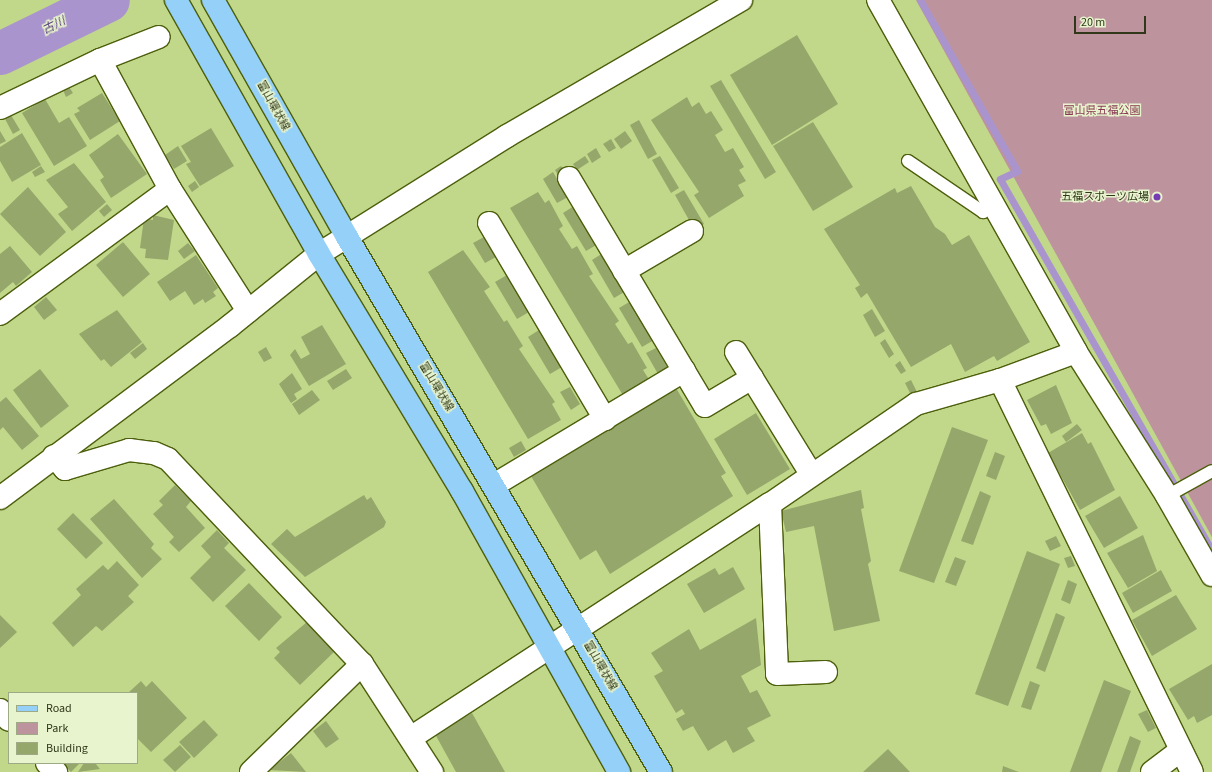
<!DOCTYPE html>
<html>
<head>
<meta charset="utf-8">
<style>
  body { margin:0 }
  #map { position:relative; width:1212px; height:772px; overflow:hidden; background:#c1d88a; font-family:"Source Sans 3","Noto Sans JP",sans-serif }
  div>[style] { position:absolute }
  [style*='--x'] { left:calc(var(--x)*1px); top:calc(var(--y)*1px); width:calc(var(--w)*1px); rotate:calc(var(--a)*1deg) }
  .green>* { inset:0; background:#bd939d }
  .stream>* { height:7px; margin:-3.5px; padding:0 3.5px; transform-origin:3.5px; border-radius:3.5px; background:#aa94cd }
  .river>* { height:43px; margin:-21.5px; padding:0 21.5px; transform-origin:21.5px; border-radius:21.5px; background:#aa94cd }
  .building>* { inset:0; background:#95a76a }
  .roads { filter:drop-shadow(1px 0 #4d5f0c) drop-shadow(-1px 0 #4d5f0c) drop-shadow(0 1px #4d5f0c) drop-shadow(0 -1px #4d5f0c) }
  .lane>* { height:12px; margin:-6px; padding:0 6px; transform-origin:6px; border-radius:6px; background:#fff }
  .street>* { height:22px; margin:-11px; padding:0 11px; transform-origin:11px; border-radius:11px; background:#fff }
  .secondary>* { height:22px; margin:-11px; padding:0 11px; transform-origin:11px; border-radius:11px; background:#fff }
  .primary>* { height:22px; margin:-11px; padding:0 11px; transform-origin:11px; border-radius:11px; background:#94d0f8 }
  .dots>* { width:11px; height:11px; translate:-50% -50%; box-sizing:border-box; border:2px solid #e7f4cd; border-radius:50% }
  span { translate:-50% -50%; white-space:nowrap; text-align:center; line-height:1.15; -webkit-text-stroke:3px #e7f4cd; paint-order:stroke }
  .street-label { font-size:11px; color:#303819 }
  .park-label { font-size:11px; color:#883652 }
  .poi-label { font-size:11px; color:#303819 }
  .right { translate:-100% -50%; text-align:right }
  .water-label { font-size:12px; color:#54357b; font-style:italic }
  .legend { position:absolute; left:8px; top:692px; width:130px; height:72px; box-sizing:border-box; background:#e7f4cd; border:1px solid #9ea985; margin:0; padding:5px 7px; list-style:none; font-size:12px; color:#303819 }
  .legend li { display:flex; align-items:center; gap:8px; height:20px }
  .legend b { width:20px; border:1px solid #9ea985 }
  .scale { position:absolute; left:1074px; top:16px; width:72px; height:18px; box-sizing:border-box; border:2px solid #303819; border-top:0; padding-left:5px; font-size:12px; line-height:14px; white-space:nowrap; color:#303819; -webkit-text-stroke:3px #e7f4cd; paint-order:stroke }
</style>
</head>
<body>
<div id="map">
  <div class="green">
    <div style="clip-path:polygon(916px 0,1212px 0,1212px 537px)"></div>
  </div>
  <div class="stream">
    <div style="--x:920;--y:0;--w:197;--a:60.4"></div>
    <div style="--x:1017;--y:171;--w:19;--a:155"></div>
    <div style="--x:1000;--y:179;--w:427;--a:60.3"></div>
  </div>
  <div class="river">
    <div style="--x:0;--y:53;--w:120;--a:-26.1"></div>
  </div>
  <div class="building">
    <div style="clip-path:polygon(797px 35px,838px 104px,772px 145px,730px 75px)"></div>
    <div style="clip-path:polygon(721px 80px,776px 172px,765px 179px,710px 86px)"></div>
    <div style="clip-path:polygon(69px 87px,73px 93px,66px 97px,63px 90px)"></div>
    <div style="clip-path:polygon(102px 93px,120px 121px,90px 140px,74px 114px,80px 111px,77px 108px)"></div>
    <div style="clip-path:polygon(687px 97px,692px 107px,699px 102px,706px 114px,711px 111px,723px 130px,715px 135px,725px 152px,733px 148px,744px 167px,739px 170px,746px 181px,738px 185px,744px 196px,709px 218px,694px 195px,699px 192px,651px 120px)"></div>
    <div style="clip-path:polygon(45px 99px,59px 123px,69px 117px,87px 146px,54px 166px,22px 113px)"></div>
    <div style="clip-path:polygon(11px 115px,20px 130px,13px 134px,5px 119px)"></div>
    <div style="clip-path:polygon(639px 120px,657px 154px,648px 159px,630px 125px)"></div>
    <div style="clip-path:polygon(813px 122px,853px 187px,813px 211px,773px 146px)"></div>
    <div style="clip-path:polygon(211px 128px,234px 166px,200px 186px,186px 164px,191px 162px,181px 146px)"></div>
    <div style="clip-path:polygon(0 131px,6px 141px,0 144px)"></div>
    <div style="clip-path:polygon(625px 131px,632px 141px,621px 149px,614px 139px)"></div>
    <div style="clip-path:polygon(22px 133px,41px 165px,12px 182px,0 161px,0 147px)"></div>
    <div style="clip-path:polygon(118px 134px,147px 174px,111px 198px,100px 180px,104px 177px,89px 155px)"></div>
    <div style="clip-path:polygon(611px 139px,616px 148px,609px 152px,603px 144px)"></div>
    <div style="clip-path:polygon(178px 146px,187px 161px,174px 169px,165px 155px)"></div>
    <div style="clip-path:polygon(596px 148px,601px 157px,592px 163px,587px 154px)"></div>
    <div style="clip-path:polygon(585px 156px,589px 162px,577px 170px,573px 164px)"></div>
    <div style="clip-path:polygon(660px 156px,679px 188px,671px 193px,652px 160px)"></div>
    <div style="clip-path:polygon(74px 163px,106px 202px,72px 231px,58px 214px,68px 207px,46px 180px)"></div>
    <div style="clip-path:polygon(41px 166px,45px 172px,35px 177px,32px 172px)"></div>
    <div style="clip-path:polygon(561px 166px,566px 173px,559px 177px,555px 170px)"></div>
    <div style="clip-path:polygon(553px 172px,568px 197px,557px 203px,543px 179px)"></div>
    <div style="clip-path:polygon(195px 181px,199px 187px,192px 192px,188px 186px)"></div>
    <div style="clip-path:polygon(911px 186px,935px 227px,945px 234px,952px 245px,969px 235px,1030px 342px,997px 361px,994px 356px,965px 372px,951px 344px,911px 367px,867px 293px,861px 298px,855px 288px,860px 285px,824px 229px,895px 188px,897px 193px)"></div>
    <div style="clip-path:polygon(28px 187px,66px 232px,40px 256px,0 214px)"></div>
    <div style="clip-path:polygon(684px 190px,704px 224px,694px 229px,675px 195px)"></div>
    <div style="clip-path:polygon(538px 192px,545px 203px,549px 200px,563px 226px,559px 229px,572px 249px,577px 246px,593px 274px,589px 276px,619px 321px,615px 324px,628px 344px,632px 342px,647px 368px,643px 370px,650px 381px,624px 397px,510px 208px)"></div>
    <div style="clip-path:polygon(107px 204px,112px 210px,104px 217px,99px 211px)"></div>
    <div style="clip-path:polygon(574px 206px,598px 244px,586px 251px,563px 213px)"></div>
    <div style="clip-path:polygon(153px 215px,174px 220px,168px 260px,145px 258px,146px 249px,140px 248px,144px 218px,153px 220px)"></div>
    <div style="clip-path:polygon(484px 237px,496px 257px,485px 263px,473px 243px)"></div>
    <div style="clip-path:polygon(123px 242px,150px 274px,123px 297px,96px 265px)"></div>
    <div style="clip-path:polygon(188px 243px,195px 251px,184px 259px,178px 251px)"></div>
    <div style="clip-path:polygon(10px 246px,32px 272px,16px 286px,13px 282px,0 293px,0 254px)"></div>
    <div style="clip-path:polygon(463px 250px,490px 287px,484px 291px,504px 322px,507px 320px,523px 346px,519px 349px,555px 402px,552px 404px,561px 420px,528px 439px,428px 272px)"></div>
    <div style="clip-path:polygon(603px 253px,626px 291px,614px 298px,592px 260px)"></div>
    <div style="clip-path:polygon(196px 255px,218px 288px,213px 292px,216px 296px,205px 303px,203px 299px,194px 305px,185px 291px,170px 301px,157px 282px)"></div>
    <div style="clip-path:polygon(507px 275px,529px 312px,517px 319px,495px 282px)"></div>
    <div style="clip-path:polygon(46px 297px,57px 310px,44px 320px,34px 307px)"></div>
    <div style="clip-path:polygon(631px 301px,654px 340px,642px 347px,619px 308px)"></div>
    <div style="clip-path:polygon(872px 309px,885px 331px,875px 337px,863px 315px)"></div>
    <div style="clip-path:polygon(117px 310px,142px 342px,111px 367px,104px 359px,101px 361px,79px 334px)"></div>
    <div style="clip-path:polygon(322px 325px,346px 364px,309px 386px,290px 355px,295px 349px,301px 359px,310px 354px,301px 337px)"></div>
    <div style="clip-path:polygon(539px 330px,562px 367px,550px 374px,528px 337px)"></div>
    <div style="clip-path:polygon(885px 339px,894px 354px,889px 358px,880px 343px)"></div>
    <div style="clip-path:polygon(143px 343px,147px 349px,135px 359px,130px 353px)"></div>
    <div style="clip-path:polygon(266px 347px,272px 358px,264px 362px,258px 352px)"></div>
    <div style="clip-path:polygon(656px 348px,668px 368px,658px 374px,646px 353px)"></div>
    <div style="clip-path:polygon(900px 361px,906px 371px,901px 374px,895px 365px)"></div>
    <div style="clip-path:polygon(40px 369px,69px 406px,41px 428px,13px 390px)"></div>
    <div style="clip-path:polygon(346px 369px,352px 378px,333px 390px,327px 381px)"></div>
    <div style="clip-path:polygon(292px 373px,302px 389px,294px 394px,297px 399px,291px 403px,279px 384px)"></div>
    <div style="clip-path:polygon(911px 380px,917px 392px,911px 395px,905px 383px)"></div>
    <div style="clip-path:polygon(1056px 385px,1072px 423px,1051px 434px,1046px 424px,1041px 426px,1027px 400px)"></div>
    <div style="clip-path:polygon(570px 387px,580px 404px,571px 410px,560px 392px)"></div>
    <div style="clip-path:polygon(676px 388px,726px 473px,721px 476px,733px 496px,610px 574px,596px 550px,580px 560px,531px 476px)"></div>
    <div style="clip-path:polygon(312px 390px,320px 400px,299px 415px,292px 404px)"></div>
    <div style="clip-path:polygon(6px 397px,39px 436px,22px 450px,3px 427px,0 430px,0 402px)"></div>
    <div style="clip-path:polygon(756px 413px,790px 469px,747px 495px,714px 439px)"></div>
    <div style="clip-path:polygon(1077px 424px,1082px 430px,1066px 442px,1062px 436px)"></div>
    <div style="clip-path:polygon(952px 427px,988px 440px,934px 583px,899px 571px)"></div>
    <div style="clip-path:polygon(1082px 433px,1088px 444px,1091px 442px,1115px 490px,1080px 510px,1048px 453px)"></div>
    <div style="clip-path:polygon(521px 441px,526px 450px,514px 457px,509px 448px)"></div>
    <div style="clip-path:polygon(995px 452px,1005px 456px,996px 480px,986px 476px)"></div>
    <div style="clip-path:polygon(175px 485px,191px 501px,186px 507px,205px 528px,179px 552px,169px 542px,174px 537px,153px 514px,163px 505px,159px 501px)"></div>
    <div style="clip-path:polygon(861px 490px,864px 508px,861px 509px,871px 561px,868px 564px,880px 621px,834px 631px,814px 526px,786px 532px,781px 511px)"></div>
    <div style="clip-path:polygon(980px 491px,991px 496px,973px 545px,961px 541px)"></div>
    <div style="clip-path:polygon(364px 495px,367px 500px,371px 497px,386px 522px,384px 527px,305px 577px,271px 544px,287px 529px,295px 537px)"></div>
    <div style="clip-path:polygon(1120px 496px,1138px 528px,1104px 548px,1085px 516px)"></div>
    <div style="clip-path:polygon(114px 499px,154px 544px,151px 548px,162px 559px,142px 578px,90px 519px)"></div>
    <div style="clip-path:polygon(73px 513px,103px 543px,86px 559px,57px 529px)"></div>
    <div style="clip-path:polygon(217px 530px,229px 543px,224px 548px,246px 570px,213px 602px,190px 578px,211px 557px,201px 546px)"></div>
    <div style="clip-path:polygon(1143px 535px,1157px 571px,1128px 588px,1107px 553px)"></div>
    <div style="clip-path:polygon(1056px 536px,1061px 546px,1050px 551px,1045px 541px)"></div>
    <div style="clip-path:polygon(1027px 551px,1060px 564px,1008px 706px,975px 694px)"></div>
    <div style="clip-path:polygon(1071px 556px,1075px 566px,1068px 568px,1064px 558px)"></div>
    <div style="clip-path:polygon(955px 557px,966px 561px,956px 586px,945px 582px)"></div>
    <div style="clip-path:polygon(117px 561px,139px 585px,128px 596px,134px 602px,102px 631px,96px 626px,73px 647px,52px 623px,81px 595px,76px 589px,103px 565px,108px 570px)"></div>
    <div style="clip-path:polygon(733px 567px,745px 589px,704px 613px,687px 584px,715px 568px,719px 575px)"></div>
    <div style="clip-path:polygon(1161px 570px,1172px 591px,1133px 613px,1122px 593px)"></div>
    <div style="clip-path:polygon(1068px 580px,1077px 584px,1070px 604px,1061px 600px)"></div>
    <div style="clip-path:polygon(249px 583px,282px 617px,259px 641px,225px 606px)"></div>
    <div style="clip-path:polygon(1176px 595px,1197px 629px,1152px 656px,1132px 620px)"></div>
    <div style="clip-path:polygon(1056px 613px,1065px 617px,1045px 672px,1036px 668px)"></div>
    <div style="clip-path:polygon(0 615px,17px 632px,0 648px)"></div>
    <div style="clip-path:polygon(756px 618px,761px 665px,741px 676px,750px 693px,757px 690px,771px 716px,747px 728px,755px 741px,733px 753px,726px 740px,708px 751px,693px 726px,683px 731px,676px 719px,685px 714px,682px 709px,676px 713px,654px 676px,663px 671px,651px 653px,689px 629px,700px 650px)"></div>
    <div style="clip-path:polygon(307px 622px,335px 651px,300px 685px,274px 658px,280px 652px,276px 648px)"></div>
    <div style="clip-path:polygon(1212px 664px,1212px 715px,1197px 723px,1194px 716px,1188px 720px,1169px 689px)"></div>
    <div style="clip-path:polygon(1104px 680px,1131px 691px,1101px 772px,1070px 772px)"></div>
    <div style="clip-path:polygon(141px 681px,146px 687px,152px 681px,187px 718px,151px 752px,137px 738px,137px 693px,128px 693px)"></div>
    <div style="clip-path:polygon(1030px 681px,1040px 685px,1031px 710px,1021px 707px)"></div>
    <div style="clip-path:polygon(1147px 710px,1156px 728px,1148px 732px,1138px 714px)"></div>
    <div style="clip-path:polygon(472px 713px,505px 772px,456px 772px,435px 734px)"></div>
    <div style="clip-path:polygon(204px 720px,218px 735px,194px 758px,179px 742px)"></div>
    <div style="clip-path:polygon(326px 721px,339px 739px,326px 748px,313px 731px)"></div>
    <div style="clip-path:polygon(1130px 736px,1141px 741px,1130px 772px,1117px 772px)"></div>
    <div style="clip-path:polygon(180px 745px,191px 757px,175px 772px,163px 760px)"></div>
    <div style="clip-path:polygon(888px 749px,910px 772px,863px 772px)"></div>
    <div style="clip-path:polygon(291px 753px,306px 772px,269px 770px)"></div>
    <div style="clip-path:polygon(62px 763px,80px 763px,71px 772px)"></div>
    <div style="clip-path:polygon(84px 763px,95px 763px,100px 769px,78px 772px)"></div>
    <div style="clip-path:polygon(1003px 766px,1019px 772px,1002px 772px)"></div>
  </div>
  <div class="roads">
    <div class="lane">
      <div style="--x:908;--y:161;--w:91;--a:34.2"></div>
      <div style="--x:983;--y:212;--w:12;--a:-35"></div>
      <div style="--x:1167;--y:496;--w:51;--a:-29.1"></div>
    </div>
    <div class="street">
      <div style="--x:100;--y:60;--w:63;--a:-21.3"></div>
      <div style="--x:0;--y:108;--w:111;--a:-25.6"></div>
      <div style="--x:100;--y:60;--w:147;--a:61.5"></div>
      <div style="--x:170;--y:189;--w:145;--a:57.4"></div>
      <div style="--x:569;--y:178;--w:265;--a:59.2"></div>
      <div style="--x:705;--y:406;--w:55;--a:-30.8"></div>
      <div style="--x:489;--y:223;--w:228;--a:59.4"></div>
      <div style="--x:624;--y:271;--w:79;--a:-30.5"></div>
      <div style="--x:0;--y:314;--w:211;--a:-36.3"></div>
      <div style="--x:736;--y:352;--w:143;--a:58.4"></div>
      <div style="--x:1000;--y:380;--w:436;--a:63.9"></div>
      <div style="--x:54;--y:456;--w:17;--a:50"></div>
      <div style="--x:65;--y:469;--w:67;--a:-16.5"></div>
      <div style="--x:129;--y:450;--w:25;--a:7"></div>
      <div style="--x:154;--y:453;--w:15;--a:23"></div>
      <div style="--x:168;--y:459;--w:282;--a:46.6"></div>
      <div style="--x:494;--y:485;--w:222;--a:-31"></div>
      <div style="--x:0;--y:498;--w:287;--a:-36.8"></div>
      <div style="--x:230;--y:326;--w:114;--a:-39"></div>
      <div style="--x:319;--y:254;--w:222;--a:-32.1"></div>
      <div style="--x:507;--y:136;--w:271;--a:-30.2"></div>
      <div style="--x:770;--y:504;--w:170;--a:87.6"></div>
      <div style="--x:777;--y:674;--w:49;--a:-2.3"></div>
      <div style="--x:0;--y:710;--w:13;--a:48"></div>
      <div style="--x:412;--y:737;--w:427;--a:-33.1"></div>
      <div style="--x:770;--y:504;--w:177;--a:-34.4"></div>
      <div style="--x:916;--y:404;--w:87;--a:-15.9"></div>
      <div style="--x:1000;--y:380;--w:81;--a:-20.2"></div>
      <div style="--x:47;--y:763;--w:13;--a:45"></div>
      <div style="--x:251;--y:772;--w:155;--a:-44.2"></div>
      <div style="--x:362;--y:664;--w:129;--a:57.1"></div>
      <div style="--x:1152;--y:772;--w:36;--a:-37"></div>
    </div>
    <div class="secondary">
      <div style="--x:878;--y:0;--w:404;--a:60.6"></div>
      <div style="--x:1076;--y:352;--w:170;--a:57.7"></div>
      <div style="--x:1167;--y:496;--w:91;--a:60.3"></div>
    </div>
    <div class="primary">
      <div style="--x:176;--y:0;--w:291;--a:60.6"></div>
      <div style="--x:319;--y:254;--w:277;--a:58.9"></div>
      <div style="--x:462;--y:491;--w:322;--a:60.8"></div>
      <div style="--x:213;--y:0;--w:272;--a:60.5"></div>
      <div style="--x:347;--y:237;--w:620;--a:59.59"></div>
    </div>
  </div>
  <div class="dots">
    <div style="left:1157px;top:197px;background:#753cb3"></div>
  </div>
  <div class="street-label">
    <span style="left:273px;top:106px;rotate:61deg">富山環状線</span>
    <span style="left:436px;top:387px;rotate:59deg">富山環状線</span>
    <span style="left:600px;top:666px;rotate:60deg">富山環状線</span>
  </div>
  <div class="park-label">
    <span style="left:1102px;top:111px">富山県五福公園</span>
  </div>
  <div class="poi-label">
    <span class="right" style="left:1149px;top:197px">五福スポーツ広場</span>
  </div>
  <div class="water-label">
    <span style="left:54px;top:26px;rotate:-26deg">古川</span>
  </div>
  <ul class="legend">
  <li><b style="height:5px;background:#94d0f8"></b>Road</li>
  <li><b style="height:11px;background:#bd939d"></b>Park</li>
  <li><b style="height:11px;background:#95a76a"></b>Building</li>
  </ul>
  <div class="scale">20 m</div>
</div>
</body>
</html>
